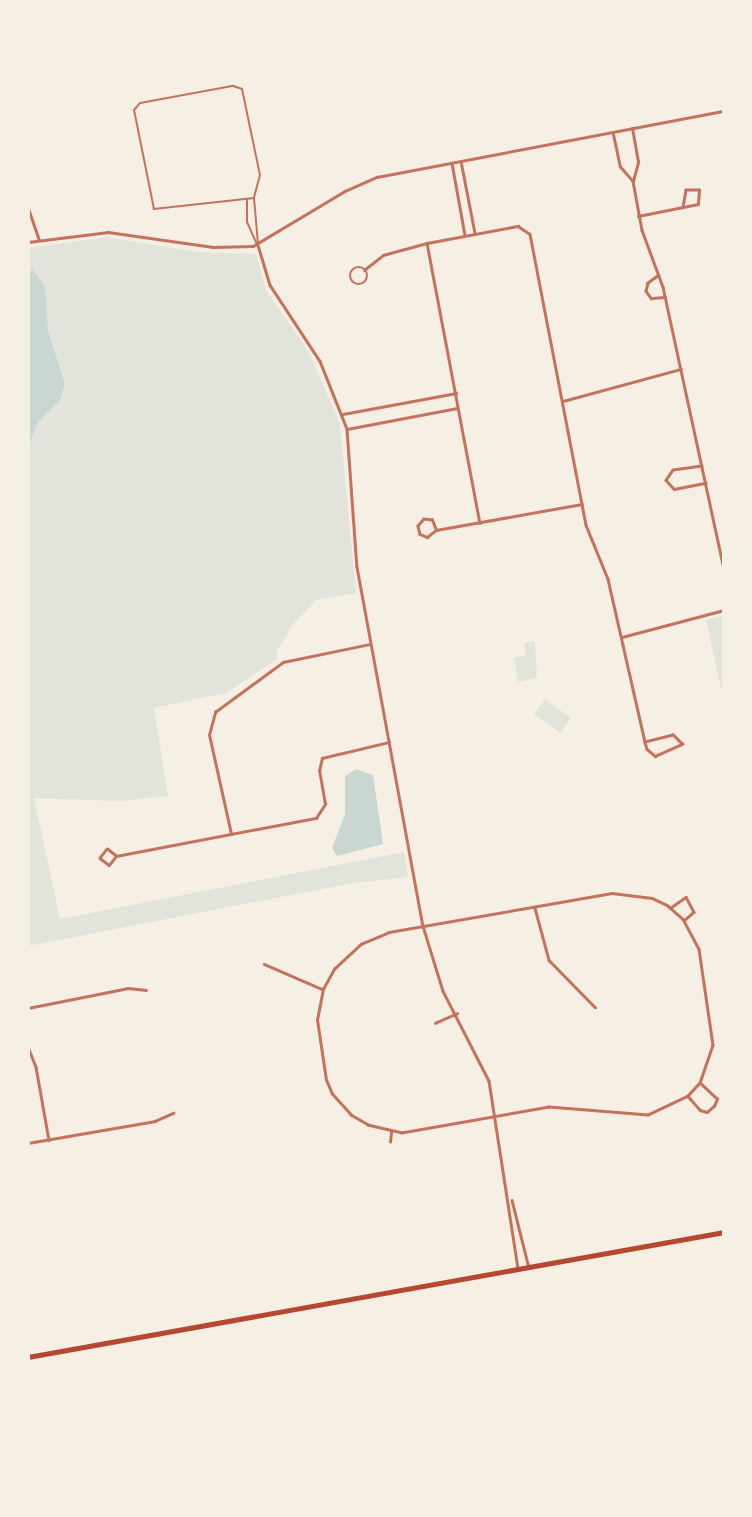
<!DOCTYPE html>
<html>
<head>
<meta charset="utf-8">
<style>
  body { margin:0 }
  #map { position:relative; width:752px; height:1517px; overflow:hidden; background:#f6efe4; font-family:"Sofia Sans Condensed",sans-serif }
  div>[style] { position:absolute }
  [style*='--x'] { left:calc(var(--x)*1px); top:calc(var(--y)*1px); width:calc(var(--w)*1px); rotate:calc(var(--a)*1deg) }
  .green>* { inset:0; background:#e2e4dc }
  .water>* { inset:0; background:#c9d6d2 }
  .service>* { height:2px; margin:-1px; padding:0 1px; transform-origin:1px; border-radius:1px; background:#c5725c }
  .minor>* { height:2.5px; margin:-1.25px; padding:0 1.25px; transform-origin:1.25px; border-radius:1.25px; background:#c5725c }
  .minor>.ring { margin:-1.25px; padding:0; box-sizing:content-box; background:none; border:2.5px solid #c5725c; border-radius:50% }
  .secondary>* { height:4.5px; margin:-2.25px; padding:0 2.25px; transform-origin:2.25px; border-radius:2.25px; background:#b5482f }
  span { translate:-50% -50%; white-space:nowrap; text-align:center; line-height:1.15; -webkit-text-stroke:5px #f6efe4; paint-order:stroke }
  .frame { position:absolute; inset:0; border:30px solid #f6efe4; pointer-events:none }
</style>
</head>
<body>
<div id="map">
  <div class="green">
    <div style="clip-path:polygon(106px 237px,199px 252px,256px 254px,266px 290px,309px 352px,340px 424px,356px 593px,316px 600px,293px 624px,277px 651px,277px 659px,226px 693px,154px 708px,168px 796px,121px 801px,34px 798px,60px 919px,404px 852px,408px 877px,353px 883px,28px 946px,28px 248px)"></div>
    <div style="clip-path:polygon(724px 616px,724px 703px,706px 620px)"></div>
    <div style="clip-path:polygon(535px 641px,537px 678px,518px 682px,514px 658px,526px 655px,524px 643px)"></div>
    <div style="clip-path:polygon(545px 699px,571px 718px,560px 733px,534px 714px)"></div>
  </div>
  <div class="water">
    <div style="clip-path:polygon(33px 270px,45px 287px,48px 331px,65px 384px,60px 400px,37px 423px,28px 449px,28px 272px)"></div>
    <div style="clip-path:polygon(356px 769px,373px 775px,383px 844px,337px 856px,332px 848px,345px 814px,345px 776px)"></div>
  </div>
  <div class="service">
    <div style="--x:254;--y:198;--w:101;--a:173.7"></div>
    <div style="--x:154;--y:209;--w:101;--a:-101.4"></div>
    <div style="--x:134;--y:110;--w:9;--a:-49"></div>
    <div style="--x:140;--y:103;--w:95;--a:-10.4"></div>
    <div style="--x:233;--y:86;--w:9;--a:18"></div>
    <div style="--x:242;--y:89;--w:88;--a:78.2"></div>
    <div style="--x:260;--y:175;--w:24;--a:105"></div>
    <div style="--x:254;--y:198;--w:46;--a:85"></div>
    <div style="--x:247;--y:199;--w:23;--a:90"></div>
    <div style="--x:247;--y:222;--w:24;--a:66"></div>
  </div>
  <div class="minor">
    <div style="--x:613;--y:132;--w:35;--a:78"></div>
    <div style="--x:620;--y:166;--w:20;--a:49"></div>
    <div style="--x:633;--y:181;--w:20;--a:-75"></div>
    <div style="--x:638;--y:162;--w:34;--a:-100"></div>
    <div style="--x:461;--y:161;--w:73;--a:79"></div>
    <div style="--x:452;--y:163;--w:73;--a:79.8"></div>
    <div style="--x:633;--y:181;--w:50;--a:79.6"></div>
    <div style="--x:642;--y:230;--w:61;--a:69.8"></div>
    <div style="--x:663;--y:287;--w:289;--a:77.8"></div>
    <div style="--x:28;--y:207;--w:34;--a:71"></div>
    <div style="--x:638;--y:216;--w:61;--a:-11.3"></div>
    <div style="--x:698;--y:204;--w:14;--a:-86"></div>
    <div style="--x:699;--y:190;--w:13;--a:180"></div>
    <div style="--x:686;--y:190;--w:17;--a:100"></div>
    <div style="--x:28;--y:242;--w:81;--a:-7.1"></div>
    <div style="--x:108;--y:232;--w:106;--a:8.1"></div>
    <div style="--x:213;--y:247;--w:40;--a:-1.4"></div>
    <div style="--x:253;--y:246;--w:107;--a:-30.9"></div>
    <div style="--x:345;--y:191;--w:35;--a:-24"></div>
    <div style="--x:377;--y:177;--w:353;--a:-10.8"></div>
    <div style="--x:427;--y:243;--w:285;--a:79.3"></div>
    <div style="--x:258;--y:245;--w:42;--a:73.3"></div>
    <div style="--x:270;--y:285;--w:91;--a:56.7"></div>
    <div style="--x:320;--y:361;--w:73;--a:68.3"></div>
    <div style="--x:347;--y:429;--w:138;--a:85.9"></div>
    <div style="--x:357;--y:567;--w:365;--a:79.6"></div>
    <div style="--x:423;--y:926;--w:68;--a:72.9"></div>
    <div style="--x:443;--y:991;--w:101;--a:62.9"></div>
    <div style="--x:489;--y:1081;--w:190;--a:81.2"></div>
    <div class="ring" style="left:350px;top:267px;width:15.5px;height:15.5px"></div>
    <div style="--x:364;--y:270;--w:24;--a:-38"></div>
    <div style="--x:383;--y:255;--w:46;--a:-15.3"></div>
    <div style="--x:427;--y:243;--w:93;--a:-10.6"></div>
    <div style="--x:518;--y:226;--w:14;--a:34"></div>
    <div style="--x:530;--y:234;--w:296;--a:79.1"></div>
    <div style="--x:586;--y:525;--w:58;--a:67.8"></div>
    <div style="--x:608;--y:579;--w:68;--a:77.2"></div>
    <div style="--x:623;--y:645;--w:99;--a:77.2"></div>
    <div style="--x:645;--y:742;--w:7;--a:74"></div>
    <div style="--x:647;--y:749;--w:11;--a:41"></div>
    <div style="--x:655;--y:756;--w:30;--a:-24"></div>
    <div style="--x:682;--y:744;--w:13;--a:-135"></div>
    <div style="--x:673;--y:735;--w:29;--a:166"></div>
    <div style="--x:659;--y:275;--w:14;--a:144"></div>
    <div style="--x:648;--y:283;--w:8;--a:104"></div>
    <div style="--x:646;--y:291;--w:9;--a:54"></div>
    <div style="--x:651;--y:298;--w:14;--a:-4"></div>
    <div style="--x:563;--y:401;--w:122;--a:-15.2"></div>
    <div style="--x:343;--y:414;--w:115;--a:-10.5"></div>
    <div style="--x:347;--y:429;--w:112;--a:-10.8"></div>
    <div style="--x:702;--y:466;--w:29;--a:172"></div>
    <div style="--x:673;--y:470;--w:12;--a:125"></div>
    <div style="--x:666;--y:480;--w:12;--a:48"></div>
    <div style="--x:674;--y:489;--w:32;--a:-11"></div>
    <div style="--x:436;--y:530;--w:11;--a:-112"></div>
    <div style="--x:432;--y:520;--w:8;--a:-173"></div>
    <div style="--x:424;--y:519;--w:9;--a:131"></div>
    <div style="--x:418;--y:526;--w:8;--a:76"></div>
    <div style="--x:420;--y:534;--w:8;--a:23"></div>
    <div style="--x:427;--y:537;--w:11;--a:-38"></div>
    <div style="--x:436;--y:530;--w:148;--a:-10.1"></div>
    <div style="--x:622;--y:637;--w:106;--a:-14.8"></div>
    <div style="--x:231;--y:834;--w:101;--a:-102.5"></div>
    <div style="--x:209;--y:735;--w:24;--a:-75"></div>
    <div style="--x:215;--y:712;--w:84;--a:-36.3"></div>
    <div style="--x:283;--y:662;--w:89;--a:-11.7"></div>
    <div style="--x:116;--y:856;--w:11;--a:-142"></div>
    <div style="--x:107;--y:849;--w:11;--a:128"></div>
    <div style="--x:100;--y:858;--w:11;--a:38"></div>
    <div style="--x:109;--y:865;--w:11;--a:-52"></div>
    <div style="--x:116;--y:856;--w:204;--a:-10.8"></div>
    <div style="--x:316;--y:818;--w:17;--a:-57"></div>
    <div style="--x:325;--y:804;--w:34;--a:-100"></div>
    <div style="--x:319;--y:771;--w:13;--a:-77"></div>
    <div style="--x:322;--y:758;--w:69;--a:-13.4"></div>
    <div style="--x:612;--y:893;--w:40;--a:7.1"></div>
    <div style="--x:652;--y:898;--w:17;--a:25"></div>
    <div style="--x:667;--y:905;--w:21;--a:41"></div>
    <div style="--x:683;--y:919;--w:34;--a:62"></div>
    <div style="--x:699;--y:949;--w:97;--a:81.7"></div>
    <div style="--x:713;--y:1045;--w:40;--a:108.9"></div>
    <div style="--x:700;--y:1083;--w:18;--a:133"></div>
    <div style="--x:688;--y:1096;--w:44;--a:154.6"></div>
    <div style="--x:648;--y:1115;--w:99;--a:-175.4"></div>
    <div style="--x:549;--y:1107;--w:149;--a:170"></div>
    <div style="--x:402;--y:1133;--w:35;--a:-167"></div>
    <div style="--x:368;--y:1125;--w:20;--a:-150"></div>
    <div style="--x:351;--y:1115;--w:28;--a:-132"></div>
    <div style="--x:332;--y:1094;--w:15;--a:-113"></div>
    <div style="--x:326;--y:1080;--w:61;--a:-98.5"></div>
    <div style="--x:317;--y:1020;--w:32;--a:-79"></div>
    <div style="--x:323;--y:989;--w:23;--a:-61"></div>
    <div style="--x:334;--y:969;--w:37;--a:-43"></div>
    <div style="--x:361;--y:944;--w:30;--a:-23"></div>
    <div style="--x:389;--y:932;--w:226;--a:-9.9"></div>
    <div style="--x:535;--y:908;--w:54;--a:74.9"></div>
    <div style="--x:549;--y:960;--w:66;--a:45.6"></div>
    <div style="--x:670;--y:908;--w:19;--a:-35"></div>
    <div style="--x:686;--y:897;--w:17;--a:62"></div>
    <div style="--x:694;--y:912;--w:13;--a:138"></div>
    <div style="--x:264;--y:964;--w:63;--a:23.3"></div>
    <div style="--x:28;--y:1008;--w:102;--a:-11.3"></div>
    <div style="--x:128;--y:988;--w:18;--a:6"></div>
    <div style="--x:435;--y:1023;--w:24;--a:-24"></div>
    <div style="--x:28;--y:1047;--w:22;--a:68"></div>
    <div style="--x:36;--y:1067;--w:74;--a:79.9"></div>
    <div style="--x:688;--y:1096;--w:18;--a:49"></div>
    <div style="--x:700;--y:1110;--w:7;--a:16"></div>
    <div style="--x:707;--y:1112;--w:9;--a:-41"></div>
    <div style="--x:714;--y:1106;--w:8;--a:-67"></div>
    <div style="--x:717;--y:1099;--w:23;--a:-137"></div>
    <div style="--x:390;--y:1142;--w:10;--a:-84"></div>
    <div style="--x:28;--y:1143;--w:129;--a:-9.8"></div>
    <div style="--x:155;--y:1121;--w:20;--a:-24"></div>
    <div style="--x:512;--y:1200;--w:70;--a:76"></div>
  </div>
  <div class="secondary">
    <div style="--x:28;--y:1357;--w:707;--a:-10.18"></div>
  </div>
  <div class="frame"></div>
</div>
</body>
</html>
